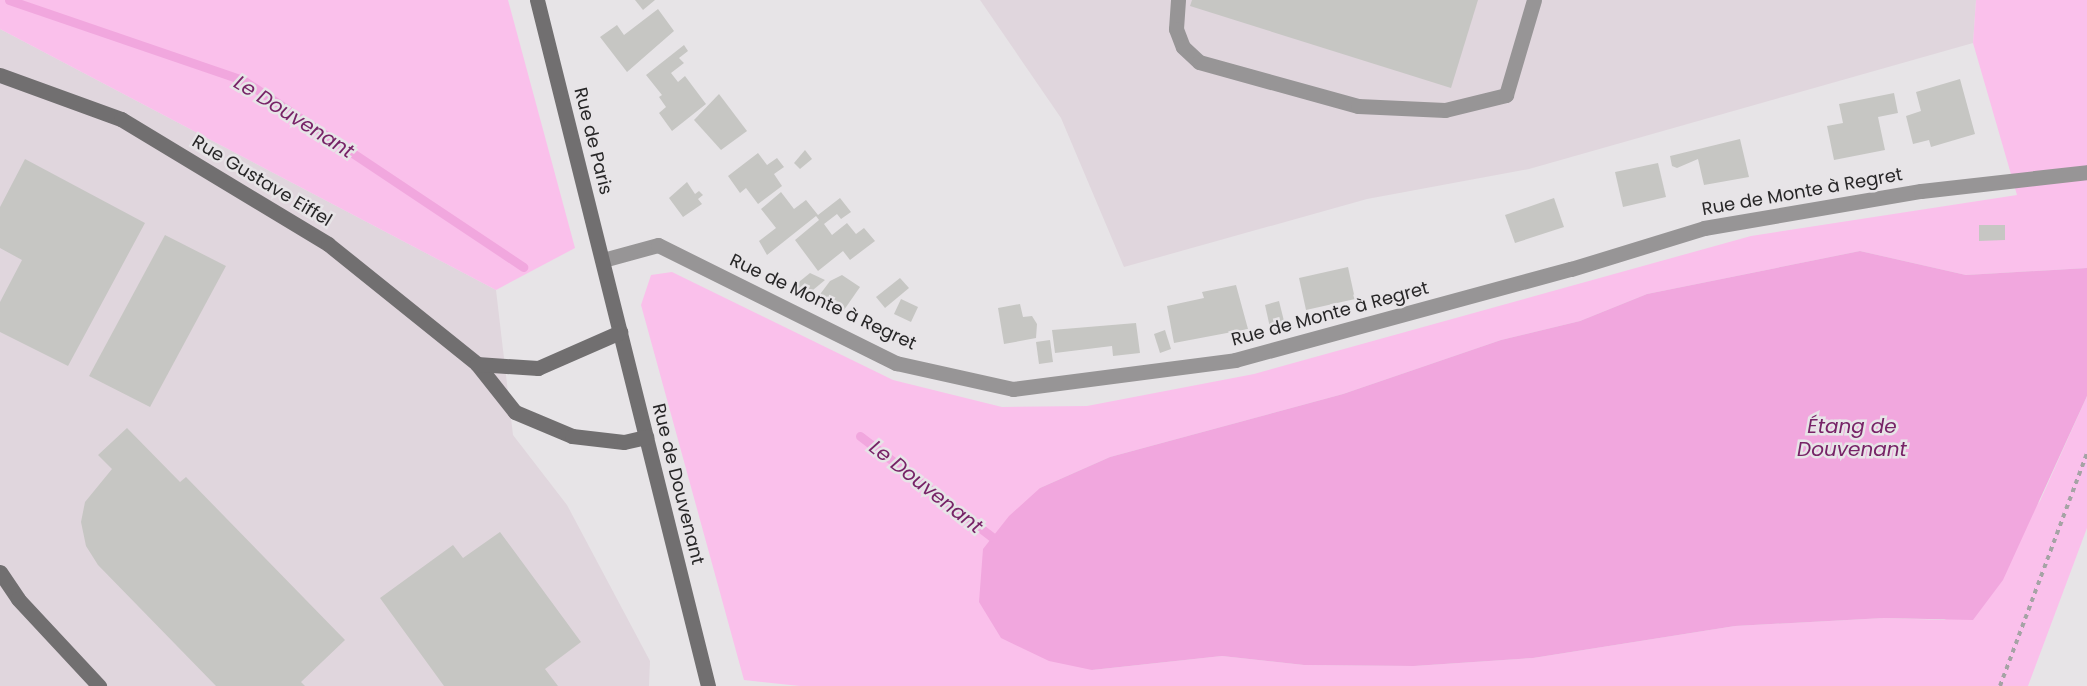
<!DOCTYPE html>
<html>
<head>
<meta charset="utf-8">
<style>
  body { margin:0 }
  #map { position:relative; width:2087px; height:686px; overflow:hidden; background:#e7e4e7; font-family:Poppins,sans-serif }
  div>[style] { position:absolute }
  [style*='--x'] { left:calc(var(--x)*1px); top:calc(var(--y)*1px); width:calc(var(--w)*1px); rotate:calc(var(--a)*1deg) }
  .built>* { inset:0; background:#e0d6dd }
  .green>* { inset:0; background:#fac0eb }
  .water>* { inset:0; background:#f1a7de }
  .stream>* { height:9px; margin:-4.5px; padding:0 4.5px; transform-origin:4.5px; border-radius:4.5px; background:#f1a7de }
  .building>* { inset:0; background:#c6c6c3 }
  .path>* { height:4px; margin-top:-2px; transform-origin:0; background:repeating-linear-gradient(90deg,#a5a3a5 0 4.5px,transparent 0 9px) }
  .lane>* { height:15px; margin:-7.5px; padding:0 7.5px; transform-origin:7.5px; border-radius:7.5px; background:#979596 }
  .street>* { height:15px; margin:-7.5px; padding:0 7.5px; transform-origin:7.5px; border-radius:7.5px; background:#979596 }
  .secondary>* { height:15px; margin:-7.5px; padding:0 7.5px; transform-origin:7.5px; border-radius:7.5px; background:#716f70 }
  span { translate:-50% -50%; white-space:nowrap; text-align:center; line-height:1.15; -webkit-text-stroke:5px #e7e4e7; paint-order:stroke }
  .street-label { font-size:18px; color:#282728 }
  .water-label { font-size:20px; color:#772367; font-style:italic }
</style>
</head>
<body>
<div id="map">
  <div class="built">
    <div style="clip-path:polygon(980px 0,1976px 0,1973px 43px,1529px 169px,1367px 199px,1124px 267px,1061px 118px)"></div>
    <div style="clip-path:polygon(0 29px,496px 290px,513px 435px,567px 505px,650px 661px,649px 686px,0 686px)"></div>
  </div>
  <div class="green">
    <div style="clip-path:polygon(0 0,508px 0,575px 248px,496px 290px,0 29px)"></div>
    <div style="clip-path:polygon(1976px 0,2087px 0,2087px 268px,1966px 275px,1860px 251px,1647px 294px,1580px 321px,1501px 340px,1343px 394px,1110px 457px,1040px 488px,1092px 670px,1222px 656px,1304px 665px,1414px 666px,1533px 658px,1735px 626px,1884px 618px,1945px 620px,2040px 501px,2087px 396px,2087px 528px,2028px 686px,800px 686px,744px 680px,641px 305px,651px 275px,672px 272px,893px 380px,1002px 407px,1087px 406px,1254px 374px,1751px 236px,2017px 195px,1973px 43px)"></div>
  </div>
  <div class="water">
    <div style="clip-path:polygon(1860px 251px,1966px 275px,2087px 268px,2087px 396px,2003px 580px,1973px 620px,1884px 618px,1735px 626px,1533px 658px,1414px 666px,1304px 665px,1222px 656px,1092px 670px,1049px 661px,1001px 638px,979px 602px,983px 549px,1009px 516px,1040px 488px,1110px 457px,1343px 394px,1501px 340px,1580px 321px,1647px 294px)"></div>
  </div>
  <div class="stream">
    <div style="--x:9;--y:0;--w:247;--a:18.9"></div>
    <div style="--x:243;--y:80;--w:337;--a:33.7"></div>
    <div style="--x:860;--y:436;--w:166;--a:37.4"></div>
  </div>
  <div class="building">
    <div style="clip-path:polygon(635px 0,655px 0,643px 10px)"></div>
    <div style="clip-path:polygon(1192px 0,1478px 0,1451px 88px,1190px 6px)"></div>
    <div style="clip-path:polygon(658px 9px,674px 31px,627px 72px,600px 37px,617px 25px,624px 35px)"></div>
    <div style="clip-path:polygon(684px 45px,688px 51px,679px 58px,684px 63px,671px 73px,678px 82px,685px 76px,706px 104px,672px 131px,659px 113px,666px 107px,659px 97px,662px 95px,646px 75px)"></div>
    <div style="clip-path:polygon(1960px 79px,1975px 134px,1931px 147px,1929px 140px,1913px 144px,1906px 116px,1921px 111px,1916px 92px)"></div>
    <div style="clip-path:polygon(1894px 93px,1898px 113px,1878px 117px,1885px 150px,1834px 160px,1827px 126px,1843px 123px,1839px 104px)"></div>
    <div style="clip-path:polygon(719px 94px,747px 131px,721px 150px,694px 120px)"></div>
    <div style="clip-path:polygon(1740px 139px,1749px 177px,1704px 185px,1698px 159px,1677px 168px,1672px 166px,1670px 156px)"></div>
    <div style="clip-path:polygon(805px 150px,812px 159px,800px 169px,794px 163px)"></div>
    <div style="clip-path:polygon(758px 153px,767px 165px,777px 158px,784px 167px,774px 174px,782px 186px,758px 204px,746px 188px,740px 193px,728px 176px)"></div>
    <div style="clip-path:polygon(25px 159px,145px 223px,68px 366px,0 332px,0 302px,22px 260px,0 248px,0 207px)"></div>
    <div style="clip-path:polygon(1658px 163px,1666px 197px,1623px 207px,1615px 172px)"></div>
    <div style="clip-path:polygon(687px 182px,695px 194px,699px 191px,703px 195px,698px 199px,702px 204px,683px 217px,669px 198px)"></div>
    <div style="clip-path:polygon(781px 192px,794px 209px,806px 200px,818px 215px,840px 198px,851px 212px,841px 219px,837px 214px,824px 224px,832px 235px,847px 223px,856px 234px,864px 228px,875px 241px,850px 260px,843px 251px,818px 271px,795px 240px,819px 220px,816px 216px,767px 255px,759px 241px,776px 228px,761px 209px)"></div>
    <div style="clip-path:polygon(1554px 198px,1564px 227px,1515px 243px,1505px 215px)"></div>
    <div style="clip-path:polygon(1979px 225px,2005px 225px,2005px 240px,1979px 241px)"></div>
    <div style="clip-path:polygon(165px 235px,226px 266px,150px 407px,89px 376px)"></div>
    <div style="clip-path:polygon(1348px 267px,1355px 299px,1306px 310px,1299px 278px)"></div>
    <div style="clip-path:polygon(810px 273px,825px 280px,807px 295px,794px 286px)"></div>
    <div style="clip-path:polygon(842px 275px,860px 287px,844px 310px,818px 297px,830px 281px)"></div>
    <div style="clip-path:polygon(900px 278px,909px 288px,885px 308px,876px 297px)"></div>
    <div style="clip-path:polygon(1236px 285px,1248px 329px,1174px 343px,1167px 306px,1204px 298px,1202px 292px)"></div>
    <div style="clip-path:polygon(901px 299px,918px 307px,911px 322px,894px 314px)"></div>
    <div style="clip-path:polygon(1279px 301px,1286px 329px,1271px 332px,1265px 305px)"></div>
    <div style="clip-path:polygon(1020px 304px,1023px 317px,1032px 316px,1037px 324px,1036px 338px,1004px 344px,998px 308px)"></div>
    <div style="clip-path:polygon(1136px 323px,1140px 353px,1113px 356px,1112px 346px,1055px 353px,1052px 330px)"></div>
    <div style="clip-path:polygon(1165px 330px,1171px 349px,1160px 353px,1154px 334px)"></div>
    <div style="clip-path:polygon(1050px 340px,1053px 362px,1039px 364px,1036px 342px)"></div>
    <div style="clip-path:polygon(127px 428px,180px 482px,186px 477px,345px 640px,301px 682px,305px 686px,216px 686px,98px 565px,86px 546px,81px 522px,85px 502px,112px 469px,98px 455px)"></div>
    <div style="clip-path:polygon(500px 532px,581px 642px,545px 669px,558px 686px,444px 686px,380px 598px,453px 545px,463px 558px)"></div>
  </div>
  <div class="path">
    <div style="--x:2000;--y:686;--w:249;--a:-69.5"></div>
  </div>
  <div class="lane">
    <div style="--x:1178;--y:0;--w:29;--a:94"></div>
    <div style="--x:1176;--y:29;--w:19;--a:69"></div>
    <div style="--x:1183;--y:47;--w:22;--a:43"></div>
    <div style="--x:1199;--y:62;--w:165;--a:15.5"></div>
    <div style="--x:1358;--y:106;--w:87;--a:2.6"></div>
    <div style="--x:1445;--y:110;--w:63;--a:-13.8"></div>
    <div style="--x:1506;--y:95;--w:99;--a:-73.6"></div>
  </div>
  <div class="street">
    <div style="--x:603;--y:260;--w:57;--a:-15.3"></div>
    <div style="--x:658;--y:245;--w:266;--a:26.4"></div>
    <div style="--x:896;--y:363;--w:120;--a:12.5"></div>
    <div style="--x:1013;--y:389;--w:224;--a:-7.4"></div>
    <div style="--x:1235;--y:360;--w:348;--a:-15.2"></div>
    <div style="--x:1571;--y:269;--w:139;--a:-17.1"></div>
    <div style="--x:1704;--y:228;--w:220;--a:-9.7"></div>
    <div style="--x:1921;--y:191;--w:167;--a:-6.5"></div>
  </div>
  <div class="secondary">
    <div style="--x:537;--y:0;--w:707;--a:76"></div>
    <div style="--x:0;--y:75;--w:129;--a:20"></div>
    <div style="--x:121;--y:119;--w:242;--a:31.1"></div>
    <div style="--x:328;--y:244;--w:191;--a:38.8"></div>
    <div style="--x:477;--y:364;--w:61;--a:51.6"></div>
    <div style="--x:515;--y:412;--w:62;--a:22.8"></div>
    <div style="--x:572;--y:436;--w:52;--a:6.6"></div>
    <div style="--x:624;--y:442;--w:23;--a:-13"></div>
    <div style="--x:477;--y:364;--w:61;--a:3.8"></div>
    <div style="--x:538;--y:368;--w:90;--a:-23.7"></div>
    <div style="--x:0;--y:572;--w:32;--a:56"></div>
    <div style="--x:18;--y:599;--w:119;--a:47"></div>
  </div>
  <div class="street-label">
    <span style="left:593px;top:141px;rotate:76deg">Rue de Paris</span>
    <span style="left:262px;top:181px;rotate:31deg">Rue Gustave Eiffel</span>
    <span style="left:1802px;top:192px;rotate:-10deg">Rue de Monte à Regret</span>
    <span style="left:823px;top:302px;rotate:25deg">Rue de Monte à Regret</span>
    <span style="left:1330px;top:314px;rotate:-15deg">Rue de Monte à Regret</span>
    <span style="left:678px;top:484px;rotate:76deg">Rue de Douvenant</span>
  </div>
  <div class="water-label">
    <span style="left:294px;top:117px;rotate:32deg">Le Douvenant</span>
    <span style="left:1852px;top:438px">Étang de<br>Douvenant</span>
    <span style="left:926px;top:487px;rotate:38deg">Le Douvenant</span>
  </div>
</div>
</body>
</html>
